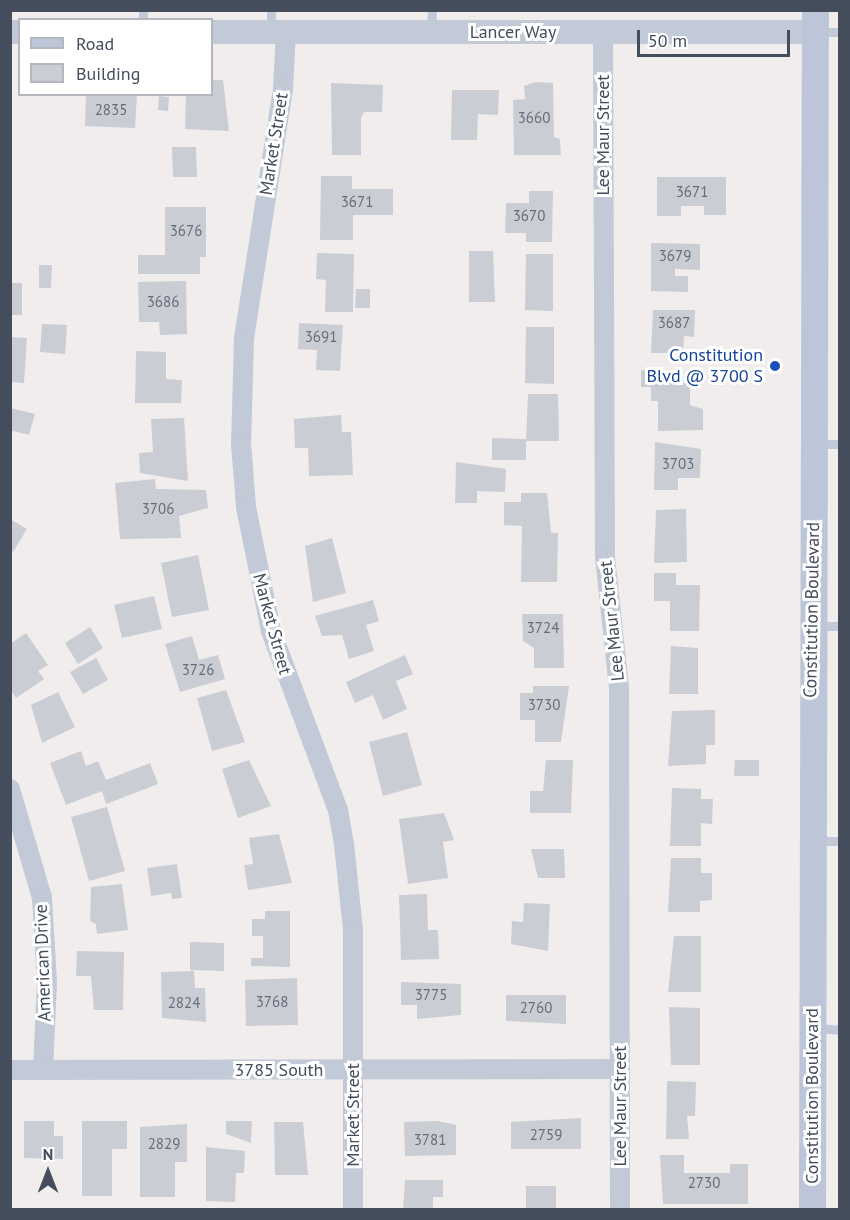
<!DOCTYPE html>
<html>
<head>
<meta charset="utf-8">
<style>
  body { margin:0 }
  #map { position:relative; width:850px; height:1220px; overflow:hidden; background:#f0edec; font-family:"PT Sans",sans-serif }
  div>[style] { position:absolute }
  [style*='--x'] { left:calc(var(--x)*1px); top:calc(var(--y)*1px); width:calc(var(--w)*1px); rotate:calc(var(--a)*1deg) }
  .building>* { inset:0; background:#cbcdd5 }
  .service>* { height:9px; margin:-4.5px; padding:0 4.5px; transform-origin:4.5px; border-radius:4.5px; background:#c1cad6 }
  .minor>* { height:20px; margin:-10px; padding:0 10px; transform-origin:10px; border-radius:10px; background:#c1cad6 }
  .tertiary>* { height:24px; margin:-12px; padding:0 12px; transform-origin:12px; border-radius:12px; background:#c1cad6 }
  .secondary>* { height:27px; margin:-13.5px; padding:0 13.5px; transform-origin:13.5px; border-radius:13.5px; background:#bdc6d8 }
  .dots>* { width:16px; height:16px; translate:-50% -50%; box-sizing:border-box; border:3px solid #fff; border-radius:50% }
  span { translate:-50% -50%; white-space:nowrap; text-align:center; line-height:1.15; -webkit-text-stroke:6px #fff; paint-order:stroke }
  .number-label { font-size:15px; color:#656d7a }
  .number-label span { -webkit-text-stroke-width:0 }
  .street-label { font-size:18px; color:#434d5c }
  .transit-label { font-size:18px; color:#164399 }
  .right { translate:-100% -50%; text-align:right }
  .frame { position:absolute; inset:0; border:12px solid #434d5c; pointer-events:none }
  .legend { position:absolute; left:18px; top:18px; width:195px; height:78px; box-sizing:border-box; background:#fff; border:2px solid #b4b8be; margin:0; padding:8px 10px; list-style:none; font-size:18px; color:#434d5c }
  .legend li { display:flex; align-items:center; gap:12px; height:30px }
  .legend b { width:30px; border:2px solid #b4b8be }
  .north { position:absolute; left:18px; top:1142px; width:60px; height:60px; -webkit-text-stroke:4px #fff; paint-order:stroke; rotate:0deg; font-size:16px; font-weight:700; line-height:24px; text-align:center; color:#434d5c }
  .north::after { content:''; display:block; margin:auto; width:21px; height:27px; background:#434d5c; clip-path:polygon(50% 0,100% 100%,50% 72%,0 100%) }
  .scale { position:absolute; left:637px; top:30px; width:153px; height:27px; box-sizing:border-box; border:3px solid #434d5c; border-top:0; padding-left:8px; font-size:18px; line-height:21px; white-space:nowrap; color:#434d5c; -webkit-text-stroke:4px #fff; paint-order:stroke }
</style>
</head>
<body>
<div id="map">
  <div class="building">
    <div style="clip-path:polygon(212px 80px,223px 80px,229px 131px,185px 129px,186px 94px,212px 94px)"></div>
    <div style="clip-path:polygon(536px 82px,553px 83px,554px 137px,560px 139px,561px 155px,514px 155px,513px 100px,525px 99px,524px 86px)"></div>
    <div style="clip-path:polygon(331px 83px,383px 85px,382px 112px,364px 112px,361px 118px,361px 155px,332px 155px)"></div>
    <div style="clip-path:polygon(452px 90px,499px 90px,498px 115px,478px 114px,477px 140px,451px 140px)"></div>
    <div style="clip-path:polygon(86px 94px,137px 94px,135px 128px,85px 126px)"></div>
    <div style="clip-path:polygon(159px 96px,169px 97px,168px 111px,158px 110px)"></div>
    <div style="clip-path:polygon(172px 147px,196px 147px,197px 177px,173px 177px)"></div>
    <div style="clip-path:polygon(321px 176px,352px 176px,352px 189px,393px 189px,393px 215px,353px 215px,353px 240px,320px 240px)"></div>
    <div style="clip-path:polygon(657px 177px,726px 177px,726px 215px,704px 215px,704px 206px,681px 206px,681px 216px,657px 216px)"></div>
    <div style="clip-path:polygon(529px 191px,553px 191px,552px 242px,526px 242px,526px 233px,505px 233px,506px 203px,529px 203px)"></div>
    <div style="clip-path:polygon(165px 207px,206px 207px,206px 257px,200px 257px,200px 274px,138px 274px,138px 255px,165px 255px)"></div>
    <div style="clip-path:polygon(651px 243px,700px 244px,700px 270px,675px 269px,675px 276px,688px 276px,688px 292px,651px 291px)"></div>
    <div style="clip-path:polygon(469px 251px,493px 251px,495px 302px,469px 302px)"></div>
    <div style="clip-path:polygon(317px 253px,354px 254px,353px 312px,325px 312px,326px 280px,316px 279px)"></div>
    <div style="clip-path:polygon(526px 254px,553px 254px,553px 311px,525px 310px)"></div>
    <div style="clip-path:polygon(39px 265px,52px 265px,51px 288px,39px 288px)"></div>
    <div style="clip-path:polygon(186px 281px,187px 334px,160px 335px,159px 322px,139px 322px,138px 282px)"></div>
    <div style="clip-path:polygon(10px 283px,22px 283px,22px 315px,10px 315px)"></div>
    <div style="clip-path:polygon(356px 289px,370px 289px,370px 308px,355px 308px)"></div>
    <div style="clip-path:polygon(653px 310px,695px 310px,694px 337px,684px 336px,683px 353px,651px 353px)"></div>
    <div style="clip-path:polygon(299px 323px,343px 325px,340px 371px,316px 370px,317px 350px,298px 349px)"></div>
    <div style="clip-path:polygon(42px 324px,67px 325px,65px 354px,40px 352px)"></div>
    <div style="clip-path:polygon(526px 327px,554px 327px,554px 384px,525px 383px)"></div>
    <div style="clip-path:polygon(10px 337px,27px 338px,24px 383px,10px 382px)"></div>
    <div style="clip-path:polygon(136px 351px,166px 352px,166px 379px,182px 380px,181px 403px,135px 403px)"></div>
    <div style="clip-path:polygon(641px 370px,674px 370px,674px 379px,666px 383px,690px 383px,690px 405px,703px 409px,703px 430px,658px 431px,658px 401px,651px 401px,651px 387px,641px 387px)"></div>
    <div style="clip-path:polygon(528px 394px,558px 394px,559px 441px,526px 441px)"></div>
    <div style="clip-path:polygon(10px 408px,35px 414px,29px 435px,10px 430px)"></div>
    <div style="clip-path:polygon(341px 415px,342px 432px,351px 432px,353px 475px,309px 476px,308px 448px,295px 448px,294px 419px)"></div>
    <div style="clip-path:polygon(184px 418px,188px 481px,140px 473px,139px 453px,153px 452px,151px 419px)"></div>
    <div style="clip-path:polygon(492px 438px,526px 439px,526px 460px,492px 460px)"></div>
    <div style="clip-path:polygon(655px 442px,701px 449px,700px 478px,678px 478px,678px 490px,654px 490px)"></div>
    <div style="clip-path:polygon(456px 462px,506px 469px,505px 492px,477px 491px,477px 503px,455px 503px)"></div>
    <div style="clip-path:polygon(155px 479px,156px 489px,206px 490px,208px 508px,179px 516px,181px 538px,120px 539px,115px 483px)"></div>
    <div style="clip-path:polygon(521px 493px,547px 493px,551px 533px,558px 533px,557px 582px,521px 582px,522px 526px,504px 525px,504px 502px,521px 502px)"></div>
    <div style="clip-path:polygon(686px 509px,687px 562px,654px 563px,656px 510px)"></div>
    <div style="clip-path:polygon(10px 519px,27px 529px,13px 552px,10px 550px)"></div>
    <div style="clip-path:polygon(332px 538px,346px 593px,313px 602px,305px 546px)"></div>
    <div style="clip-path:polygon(198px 555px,209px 610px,172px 617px,161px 563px)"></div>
    <div style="clip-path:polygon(654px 573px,676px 573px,676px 585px,700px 585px,699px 631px,670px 631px,670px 601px,654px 601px)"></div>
    <div style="clip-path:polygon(154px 596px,162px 629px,122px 638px,114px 605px)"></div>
    <div style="clip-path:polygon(373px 600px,379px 621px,366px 625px,374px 651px,349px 659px,342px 635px,322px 636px,315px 616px)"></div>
    <div style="clip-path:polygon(522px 614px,563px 614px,564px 668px,534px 668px,534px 648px,523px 641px)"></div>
    <div style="clip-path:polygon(90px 627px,103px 648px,78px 664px,65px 643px)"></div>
    <div style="clip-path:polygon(26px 633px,48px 665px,38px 671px,44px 679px,16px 698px,10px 689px,10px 644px)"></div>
    <div style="clip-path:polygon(192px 636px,199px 660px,218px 655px,225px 679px,180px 692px,165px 644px)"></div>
    <div style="clip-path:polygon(671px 646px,698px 648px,698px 694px,669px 694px)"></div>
    <div style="clip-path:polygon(405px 655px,413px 674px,396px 681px,407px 709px,383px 720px,373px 695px,355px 703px,346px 682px)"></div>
    <div style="clip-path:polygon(96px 658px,108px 680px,83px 694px,70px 672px)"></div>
    <div style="clip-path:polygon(533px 686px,569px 686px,561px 742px,535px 742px,535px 720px,520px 720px,520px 693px,533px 693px)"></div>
    <div style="clip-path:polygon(226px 690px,245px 742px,212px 751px,197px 698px)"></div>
    <div style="clip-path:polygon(58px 692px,75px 727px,42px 743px,31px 705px)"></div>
    <div style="clip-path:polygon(715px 710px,715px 745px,706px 745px,706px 764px,668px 766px,672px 711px)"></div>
    <div style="clip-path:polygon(407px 732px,422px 785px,383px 796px,369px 742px)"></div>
    <div style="clip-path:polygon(81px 751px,86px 766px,98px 761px,106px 780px,150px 763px,158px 784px,106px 804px,102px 791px,66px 805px,50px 763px)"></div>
    <div style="clip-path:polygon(249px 760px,271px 806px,238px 818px,222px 769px)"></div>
    <div style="clip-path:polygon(546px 760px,573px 760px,571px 813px,530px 813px,530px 791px,543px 791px)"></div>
    <div style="clip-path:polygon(735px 760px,759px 760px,759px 776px,734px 776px)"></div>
    <div style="clip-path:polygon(672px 788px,701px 789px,701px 799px,713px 799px,712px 824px,701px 823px,701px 846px,670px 846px)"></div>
    <div style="clip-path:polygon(107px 807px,125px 871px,89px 881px,71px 817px)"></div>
    <div style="clip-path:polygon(444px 813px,454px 840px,443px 842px,448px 878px,408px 884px,399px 819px)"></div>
    <div style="clip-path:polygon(279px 834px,292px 883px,248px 890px,244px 865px,253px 864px,249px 838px)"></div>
    <div style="clip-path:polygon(531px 849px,564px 849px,565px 878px,538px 878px)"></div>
    <div style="clip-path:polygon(671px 858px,701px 858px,701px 873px,712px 873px,712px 900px,700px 901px,700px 912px,668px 912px)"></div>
    <div style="clip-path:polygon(177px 864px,182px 898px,172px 899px,171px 893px,151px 896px,147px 868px)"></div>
    <div style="clip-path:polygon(122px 884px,128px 930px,97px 934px,96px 924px,90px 921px,91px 887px)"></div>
    <div style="clip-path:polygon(427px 894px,428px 930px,438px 930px,439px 959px,401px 960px,399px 895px)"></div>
    <div style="clip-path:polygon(524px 903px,550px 904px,548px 951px,511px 944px,512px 921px,523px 922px)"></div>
    <div style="clip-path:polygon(265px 911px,290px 911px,290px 967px,251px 966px,251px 958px,263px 958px,263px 936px,252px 936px,252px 919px,265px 919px)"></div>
    <div style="clip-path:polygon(674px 936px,701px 936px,701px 992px,668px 992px)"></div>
    <div style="clip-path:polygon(190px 942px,224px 943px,224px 971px,190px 970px)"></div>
    <div style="clip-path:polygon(77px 951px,124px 952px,123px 1010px,94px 1010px,91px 976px,76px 976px)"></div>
    <div style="clip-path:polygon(194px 971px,195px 988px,205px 988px,206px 1022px,162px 1018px,161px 972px)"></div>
    <div style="clip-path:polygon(297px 978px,298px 1025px,246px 1026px,245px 980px)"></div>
    <div style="clip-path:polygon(401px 982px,461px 984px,461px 1015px,417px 1019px,417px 1005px,401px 1005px)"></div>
    <div style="clip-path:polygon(506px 995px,566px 995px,566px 1024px,506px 1021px)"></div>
    <div style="clip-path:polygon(669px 1007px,700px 1008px,700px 1065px,671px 1065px)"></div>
    <div style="clip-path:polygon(667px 1081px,696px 1082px,695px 1116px,687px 1116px,689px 1139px,666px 1139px)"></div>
    <div style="clip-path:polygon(581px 1118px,581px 1149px,511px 1149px,511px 1122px)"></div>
    <div style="clip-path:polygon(24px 1121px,54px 1121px,54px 1136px,63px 1136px,63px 1159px,24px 1158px)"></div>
    <div style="clip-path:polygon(82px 1121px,127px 1121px,127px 1149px,112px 1149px,112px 1196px,82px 1196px)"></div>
    <div style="clip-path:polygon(226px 1121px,252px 1121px,251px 1143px,226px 1134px)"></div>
    <div style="clip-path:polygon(437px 1121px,456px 1125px,456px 1155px,405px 1156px,404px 1122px)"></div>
    <div style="clip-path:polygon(274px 1122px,303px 1122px,308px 1175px,275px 1175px)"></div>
    <div style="clip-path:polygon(187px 1124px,187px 1162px,175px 1162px,175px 1197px,140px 1197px,140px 1127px)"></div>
    <div style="clip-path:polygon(206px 1147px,245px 1151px,244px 1173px,236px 1173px,235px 1202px,206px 1201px)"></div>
    <div style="clip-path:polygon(660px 1155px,684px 1155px,684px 1173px,730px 1173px,730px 1164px,748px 1164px,748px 1204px,663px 1204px)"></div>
    <div style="clip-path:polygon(405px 1180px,443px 1180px,443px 1197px,433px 1197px,433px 1210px,403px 1210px)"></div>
    <div style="clip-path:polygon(526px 1186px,556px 1186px,556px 1210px,526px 1210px)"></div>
  </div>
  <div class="service">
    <div style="--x:143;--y:20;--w:10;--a:-90"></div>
    <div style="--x:271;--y:30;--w:20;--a:-90"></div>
    <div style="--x:431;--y:30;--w:20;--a:-87"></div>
    <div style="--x:818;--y:32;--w:22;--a:0"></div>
    <div style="--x:816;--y:444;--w:24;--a:0"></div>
    <div style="--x:815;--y:626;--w:25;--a:0"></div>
    <div style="--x:815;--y:841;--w:25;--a:0"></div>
    <div style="--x:814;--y:1028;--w:26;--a:4"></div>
  </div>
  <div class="minor">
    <div style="--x:286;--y:32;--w:57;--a:93"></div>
    <div style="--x:283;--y:89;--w:252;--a:98.9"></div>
    <div style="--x:244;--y:338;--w:105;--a:91.6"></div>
    <div style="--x:241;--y:443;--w:64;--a:85.5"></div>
    <div style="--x:246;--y:507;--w:126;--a:78.6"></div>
    <div style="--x:271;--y:631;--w:191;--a:69.5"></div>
    <div style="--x:338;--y:810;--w:35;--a:80"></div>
    <div style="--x:344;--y:844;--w:86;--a:84"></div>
    <div style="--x:353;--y:930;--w:280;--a:90"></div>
    <div style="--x:603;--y:32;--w:525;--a:89.78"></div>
    <div style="--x:605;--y:557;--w:132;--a:83.9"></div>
    <div style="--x:619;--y:688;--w:522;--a:89.89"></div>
    <div style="--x:10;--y:789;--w:114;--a:73.6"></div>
    <div style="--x:42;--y:898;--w:84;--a:86.6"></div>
    <div style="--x:47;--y:982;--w:88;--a:92.6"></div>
    <div style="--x:10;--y:1070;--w:610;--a:-0.09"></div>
  </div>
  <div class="tertiary">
    <div style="--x:10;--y:32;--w:10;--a:0"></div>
    <div style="--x:212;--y:32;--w:603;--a:0"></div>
  </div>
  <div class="secondary">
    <div style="--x:812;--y:1210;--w:1200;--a:-89.86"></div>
  </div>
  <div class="dots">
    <div style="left:775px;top:366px;background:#1a4fb4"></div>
  </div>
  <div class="number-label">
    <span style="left:111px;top:110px">2835</span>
    <span style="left:534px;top:118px">3660</span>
    <span style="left:692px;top:192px">3671</span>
    <span style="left:357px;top:202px">3671</span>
    <span style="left:529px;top:216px">3670</span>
    <span style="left:186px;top:231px">3676</span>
    <span style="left:675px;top:256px">3679</span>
    <span style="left:163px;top:302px">3686</span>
    <span style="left:674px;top:323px">3687</span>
    <span style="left:321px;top:337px">3691</span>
    <span style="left:678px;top:464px">3703</span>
    <span style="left:158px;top:509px">3706</span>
    <span style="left:543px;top:628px">3724</span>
    <span style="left:198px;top:670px">3726</span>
    <span style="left:544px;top:705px">3730</span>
    <span style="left:431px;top:995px">3775</span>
    <span style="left:272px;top:1002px">3768</span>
    <span style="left:184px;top:1003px">2824</span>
    <span style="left:536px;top:1008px">2760</span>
    <span style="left:546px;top:1135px">2759</span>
    <span style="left:430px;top:1140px">3781</span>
    <span style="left:164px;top:1144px">2829</span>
    <span style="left:704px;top:1183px">2730</span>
  </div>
  <div class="street-label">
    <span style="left:513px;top:32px">Lancer Way</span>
    <span style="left:603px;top:135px;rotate:-90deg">Lee Maur Street</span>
    <span style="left:274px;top:144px;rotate:-81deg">Market Street</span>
    <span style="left:812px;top:610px;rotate:-89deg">Constitution Boulevard</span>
    <span style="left:612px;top:621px;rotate:-96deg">Lee Maur Street</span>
    <span style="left:272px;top:624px;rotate:75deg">Market Street</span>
    <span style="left:43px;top:963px;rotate:-92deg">American Drive</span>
    <span style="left:279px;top:1070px">3785 South</span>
    <span style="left:812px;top:1096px;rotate:-90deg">Constitution Boulevard</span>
    <span style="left:620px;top:1106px;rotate:-90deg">Lee Maur Street</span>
    <span style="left:353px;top:1115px;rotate:-90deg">Market Street</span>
  </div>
  <div class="transit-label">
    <span class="right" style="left:763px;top:366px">Constitution<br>Blvd @ 3700 S</span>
  </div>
  <div class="frame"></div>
  <ul class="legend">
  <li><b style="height:8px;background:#bdc6d8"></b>Road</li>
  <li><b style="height:16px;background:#cbcdd5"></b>Building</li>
  </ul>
  <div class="north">N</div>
  <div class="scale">50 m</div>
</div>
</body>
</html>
